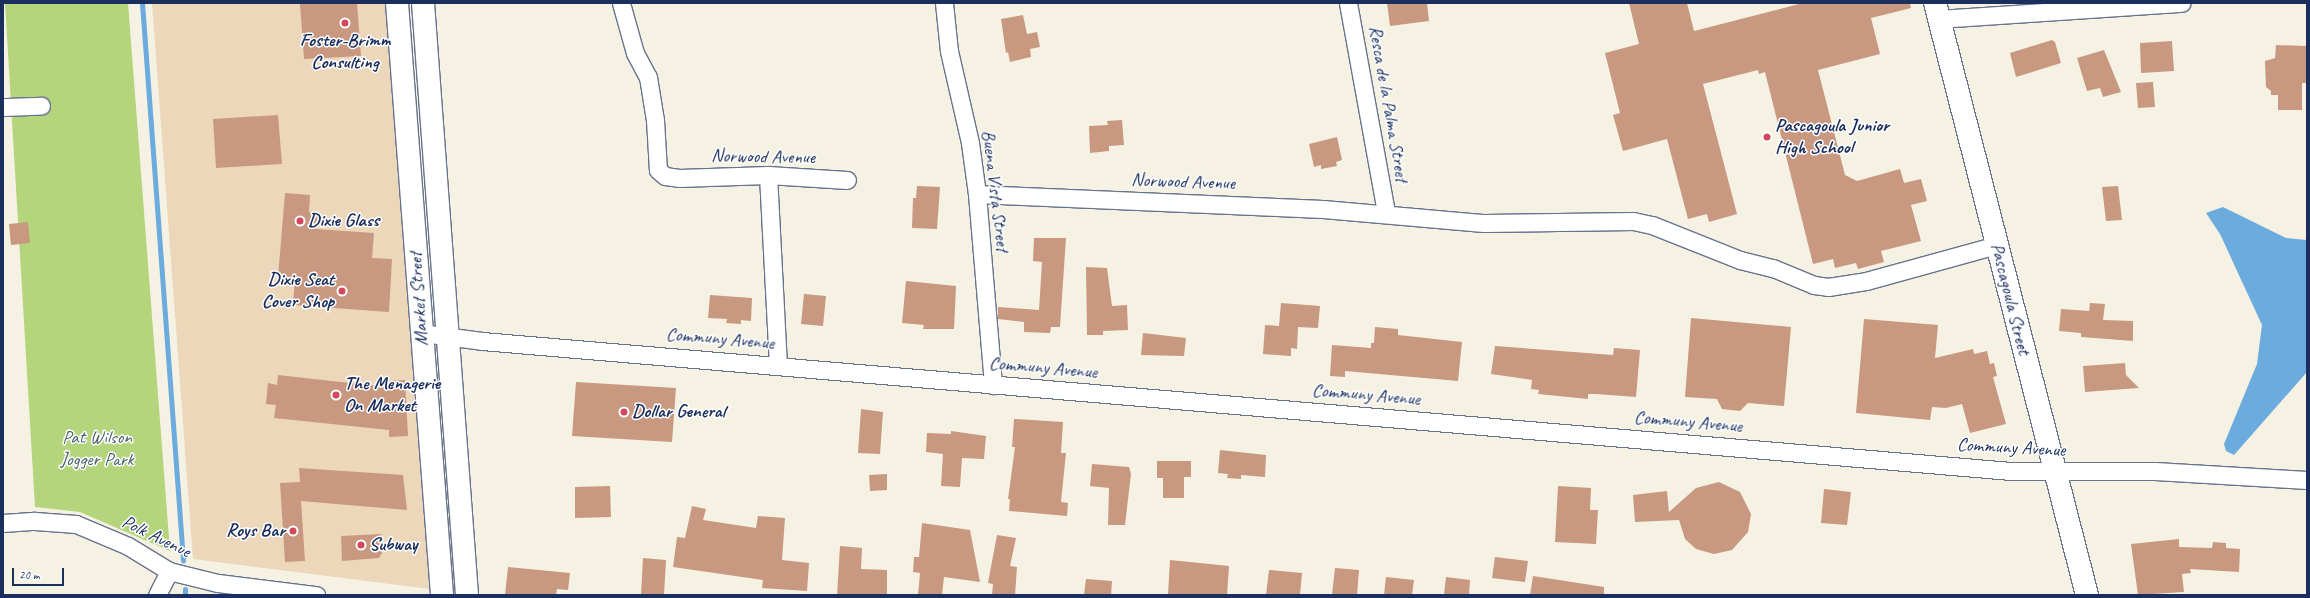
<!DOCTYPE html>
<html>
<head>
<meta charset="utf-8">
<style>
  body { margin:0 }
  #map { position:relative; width:2310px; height:598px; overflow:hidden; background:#f5f2e3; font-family:Caveat,sans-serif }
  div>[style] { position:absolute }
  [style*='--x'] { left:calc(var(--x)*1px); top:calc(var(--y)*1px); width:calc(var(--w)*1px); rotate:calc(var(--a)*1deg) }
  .built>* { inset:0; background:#edd7bb }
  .green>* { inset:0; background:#b5d57c }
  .water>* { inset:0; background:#6babde }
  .stream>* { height:5px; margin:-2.5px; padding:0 2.5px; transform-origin:2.5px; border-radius:2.5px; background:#6babde }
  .building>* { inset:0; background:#c99881 }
  .roads { filter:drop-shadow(1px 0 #67738d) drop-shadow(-1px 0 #67738d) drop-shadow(0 1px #67738d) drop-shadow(0 -1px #67738d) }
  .street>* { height:17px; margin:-8.5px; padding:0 8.5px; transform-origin:8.5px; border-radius:8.5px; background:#fff }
  .secondary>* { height:22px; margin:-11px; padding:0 11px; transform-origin:11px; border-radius:11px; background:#fff }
  .dots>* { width:11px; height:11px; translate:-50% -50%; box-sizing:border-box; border:2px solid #fff; border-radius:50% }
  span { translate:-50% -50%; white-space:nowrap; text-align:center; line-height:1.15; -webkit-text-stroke:3px #fff; paint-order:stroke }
  .poi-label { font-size:19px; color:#1b2f5e; font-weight:700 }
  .left { translate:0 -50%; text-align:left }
  .right { translate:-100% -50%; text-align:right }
  .street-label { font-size:19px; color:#1b2f5e }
  .park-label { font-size:19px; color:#496167 }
  .frame { position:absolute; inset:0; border:4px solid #1b2f5e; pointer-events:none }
  .scale { position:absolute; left:12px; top:568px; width:52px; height:18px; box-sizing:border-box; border:2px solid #1b2f5e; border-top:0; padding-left:5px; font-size:12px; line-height:14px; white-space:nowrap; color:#1b2f5e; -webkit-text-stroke:3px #fff; paint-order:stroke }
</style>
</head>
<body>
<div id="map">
  <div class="built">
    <div style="clip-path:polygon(152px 3px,385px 3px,430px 589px,193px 559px)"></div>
  </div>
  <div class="green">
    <div style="clip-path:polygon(5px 3px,128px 3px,170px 551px,80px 512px,35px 507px)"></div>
  </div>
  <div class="water">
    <div style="clip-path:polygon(2223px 207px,2286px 238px,2307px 240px,2307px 372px,2234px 455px,2226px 451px,2224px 444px,2257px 364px,2262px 325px,2220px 234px,2206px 213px)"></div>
  </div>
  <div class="stream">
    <div style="--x:142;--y:3;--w:559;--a:85.79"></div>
    <div style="--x:185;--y:589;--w:6;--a:90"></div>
  </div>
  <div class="building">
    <div style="clip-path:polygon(357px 3px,361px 56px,304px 59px,300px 4px)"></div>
    <div style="clip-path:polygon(1387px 3px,1427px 3px,1429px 21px,1390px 26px)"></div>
    <div style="clip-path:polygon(1629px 3px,1687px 3px,1694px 31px,1803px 3px,1910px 3px,1911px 8px,1871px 18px,1880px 54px,1818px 70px,1845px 175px,1857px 181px,1900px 169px,1904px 183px,1921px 179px,1927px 201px,1911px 205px,1921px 241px,1881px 251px,1884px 262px,1858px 269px,1856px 263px,1835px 268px,1833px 259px,1813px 264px,1765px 72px,1759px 74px,1758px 70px,1703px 84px,1737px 214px,1709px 222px,1707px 214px,1688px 219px,1667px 139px,1623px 151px,1613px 115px,1620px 113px,1605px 53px,1639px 44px)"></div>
    <div style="clip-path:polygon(1023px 15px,1027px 34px,1037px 32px,1040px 47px,1030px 49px,1031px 57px,1010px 62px,1008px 52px,1006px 53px,1001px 19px)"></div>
    <div style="clip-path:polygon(2052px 40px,2055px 42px,2061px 63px,2016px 77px,2010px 53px)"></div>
    <div style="clip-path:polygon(2172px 41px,2174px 71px,2141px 73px,2140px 43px)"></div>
    <div style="clip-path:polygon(2276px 45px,2307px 46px,2307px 83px,2302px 83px,2302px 110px,2278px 110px,2278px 95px,2271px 95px,2271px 91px,2266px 87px,2265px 61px,2275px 58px)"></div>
    <div style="clip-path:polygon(2104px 50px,2121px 92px,2103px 97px,2100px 88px,2087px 91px,2077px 58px)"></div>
    <div style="clip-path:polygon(2153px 82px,2155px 107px,2138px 108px,2136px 83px)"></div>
    <div style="clip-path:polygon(278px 115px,282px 164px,216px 168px,213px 119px)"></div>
    <div style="clip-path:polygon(1122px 120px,1124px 145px,1109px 146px,1109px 151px,1090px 153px,1089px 126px,1108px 125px,1107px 121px)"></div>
    <div style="clip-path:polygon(1337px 137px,1342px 160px,1336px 162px,1337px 166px,1321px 169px,1321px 165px,1314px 167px,1309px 144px)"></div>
    <div style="clip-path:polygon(917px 186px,940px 187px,937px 229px,912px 228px,913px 198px,916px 198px)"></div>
    <div style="clip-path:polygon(2118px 186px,2122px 220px,2106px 221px,2102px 187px)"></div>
    <div style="clip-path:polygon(285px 193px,310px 195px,309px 212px,318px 213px,316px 229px,374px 233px,372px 258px,392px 259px,389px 312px,293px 305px,295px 278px,278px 277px)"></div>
    <div style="clip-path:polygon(28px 222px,30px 243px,11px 245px,9px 224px)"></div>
    <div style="clip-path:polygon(1034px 238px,1066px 238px,1060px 327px,1051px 327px,1050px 333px,1024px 332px,1024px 322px,998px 319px,998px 307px,1039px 310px,1042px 262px,1033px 261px)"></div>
    <div style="clip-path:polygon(1086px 267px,1107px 268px,1112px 306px,1127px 305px,1128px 330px,1103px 331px,1103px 335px,1087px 335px)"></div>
    <div style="clip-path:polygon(906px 281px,956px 286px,954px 329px,923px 329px,924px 325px,902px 323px)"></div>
    <div style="clip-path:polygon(804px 294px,826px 296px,823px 326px,801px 324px)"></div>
    <div style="clip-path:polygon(710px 295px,752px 298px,751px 321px,741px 320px,741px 324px,726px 323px,727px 319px,708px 318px)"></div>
    <div style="clip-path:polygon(1281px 303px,1320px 306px,1318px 328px,1298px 327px,1297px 349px,1291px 348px,1291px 356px,1263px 354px,1265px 325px,1279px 326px)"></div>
    <div style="clip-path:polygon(2090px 303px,2105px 304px,2103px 320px,2133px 321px,2133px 341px,2081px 337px,2081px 333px,2059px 331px,2061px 309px,2089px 311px)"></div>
    <div style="clip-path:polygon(1691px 318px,1791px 327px,1784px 406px,1748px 403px,1740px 411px,1722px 409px,1717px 399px,1685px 397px)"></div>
    <div style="clip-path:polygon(1864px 319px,1938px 325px,1935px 358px,1973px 349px,1974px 354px,1987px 351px,1990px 364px,1994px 363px,1997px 376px,1993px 377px,2006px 424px,1970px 433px,1962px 404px,1946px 408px,1932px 407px,1930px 420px,1856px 413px)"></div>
    <div style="clip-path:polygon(1375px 327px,1398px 329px,1398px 335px,1462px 342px,1458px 381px,1345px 371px,1345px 377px,1330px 376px,1332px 345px,1371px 348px,1371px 343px,1374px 343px)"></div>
    <div style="clip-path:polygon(1143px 333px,1186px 338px,1184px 356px,1141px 355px)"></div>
    <div style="clip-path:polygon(1495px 346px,1613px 355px,1614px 348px,1640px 350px,1636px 397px,1596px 394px,1588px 394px,1588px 399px,1538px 394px,1539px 390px,1531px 389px,1532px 380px,1491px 374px)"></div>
    <div style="clip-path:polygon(2125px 363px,2126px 375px,2139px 388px,2085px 392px,2083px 366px)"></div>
    <div style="clip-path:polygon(278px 375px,386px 387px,387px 381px,405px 380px,408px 436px,389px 437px,389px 430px,274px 418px,276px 405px,266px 404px,268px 383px,277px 385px)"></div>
    <div style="clip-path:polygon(576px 382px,676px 388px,672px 442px,572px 436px)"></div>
    <div style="clip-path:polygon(861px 409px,883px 412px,880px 454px,858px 453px)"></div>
    <div style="clip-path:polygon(1014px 419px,1063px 422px,1061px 453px,1066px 453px,1061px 502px,1068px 503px,1067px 516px,1009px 511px,1010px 499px,1008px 499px,1015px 447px,1012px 447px)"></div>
    <div style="clip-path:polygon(951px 431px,986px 436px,984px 459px,962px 458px,960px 487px,941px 486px,943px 454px,926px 452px,927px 433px,951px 434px)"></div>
    <div style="clip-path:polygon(1220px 450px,1266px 455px,1265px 477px,1241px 475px,1241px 479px,1227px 478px,1228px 474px,1218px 473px)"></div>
    <div style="clip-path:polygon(1157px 461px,1191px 461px,1191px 477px,1184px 477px,1184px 498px,1163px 498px,1163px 478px,1157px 478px)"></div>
    <div style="clip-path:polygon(1092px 464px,1129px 467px,1131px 474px,1125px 525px,1108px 525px,1109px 488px,1090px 486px)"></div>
    <div style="clip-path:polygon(299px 468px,403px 475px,407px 510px,301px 501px,305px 561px,285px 562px,280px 483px,300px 482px)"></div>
    <div style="clip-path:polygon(887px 474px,887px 490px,870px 491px,869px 475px)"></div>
    <div style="clip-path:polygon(1719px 482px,1740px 492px,1751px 514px,1748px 532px,1732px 550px,1714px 554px,1696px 549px,1685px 539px,1679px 520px,1635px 522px,1633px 495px,1667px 491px,1669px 512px,1696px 488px)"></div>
    <div style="clip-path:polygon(610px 486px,611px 517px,575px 518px,575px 487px)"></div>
    <div style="clip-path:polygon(1558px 486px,1591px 488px,1590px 510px,1598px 510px,1596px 544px,1555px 542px)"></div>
    <div style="clip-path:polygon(1824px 489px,1851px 492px,1847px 525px,1821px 523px)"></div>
    <div style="clip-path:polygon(692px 506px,706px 509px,703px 520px,756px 528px,758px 516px,785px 518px,782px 560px,809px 563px,807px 591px,762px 588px,763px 580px,673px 567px,677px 537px,685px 538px)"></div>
    <div style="clip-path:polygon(922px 523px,970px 530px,980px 582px,944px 577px,942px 595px,918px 595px,920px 573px,913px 572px,914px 557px,919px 557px)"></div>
    <div style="clip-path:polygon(381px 534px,382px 553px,379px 558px,342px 561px,341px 536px)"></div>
    <div style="clip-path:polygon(997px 535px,1016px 538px,1010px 566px,1017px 567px,1015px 595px,992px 595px,993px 584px,988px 583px)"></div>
    <div style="clip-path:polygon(2179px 539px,2179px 547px,2212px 548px,2213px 542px,2226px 543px,2226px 548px,2240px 549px,2239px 572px,2190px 569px,2191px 573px,2182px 574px,2184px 592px,2138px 595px,2131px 544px)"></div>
    <div style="clip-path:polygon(840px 546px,862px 548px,861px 569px,887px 570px,887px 595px,837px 595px)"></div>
    <div style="clip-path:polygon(1495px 557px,1528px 561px,1525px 582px,1492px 578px)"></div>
    <div style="clip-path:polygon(643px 558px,666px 560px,664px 595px,641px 595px)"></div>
    <div style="clip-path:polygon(1170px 560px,1229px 566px,1227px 595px,1168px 595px)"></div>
    <div style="clip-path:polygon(508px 567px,570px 573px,568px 590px,557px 589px,556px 595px,505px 595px)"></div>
    <div style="clip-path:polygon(1335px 568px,1359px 570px,1357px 595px,1332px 595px)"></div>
    <div style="clip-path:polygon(1269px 570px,1302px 573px,1300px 595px,1266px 595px)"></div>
    <div style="clip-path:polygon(1533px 576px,1604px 587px,1604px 595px,1530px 595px)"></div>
    <div style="clip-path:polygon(1386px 577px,1414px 580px,1412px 595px,1384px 595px)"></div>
    <div style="clip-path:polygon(1446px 577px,1470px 580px,1469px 595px,1444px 595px)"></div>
    <div style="clip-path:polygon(1086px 579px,1112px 581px,1111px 595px,1084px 595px)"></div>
  </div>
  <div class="roads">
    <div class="street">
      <div style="--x:621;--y:3;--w:52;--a:74.4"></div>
      <div style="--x:635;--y:53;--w:27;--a:62"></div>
      <div style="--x:648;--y:77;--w:44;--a:80.8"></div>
      <div style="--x:655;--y:120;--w:50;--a:86.6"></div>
      <div style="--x:658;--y:170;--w:9;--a:41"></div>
      <div style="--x:665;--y:176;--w:14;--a:8"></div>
      <div style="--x:679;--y:178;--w:89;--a:-1.9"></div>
      <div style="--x:768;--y:175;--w:79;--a:3.6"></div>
      <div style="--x:944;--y:3;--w:48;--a:84.1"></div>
      <div style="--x:949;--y:51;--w:94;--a:77.1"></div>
      <div style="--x:970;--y:143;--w:51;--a:82.2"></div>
      <div style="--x:977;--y:194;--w:192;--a:85.2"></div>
      <div style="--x:1348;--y:3;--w:213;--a:79.7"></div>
      <div style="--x:1939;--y:19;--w:243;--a:-3.8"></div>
      <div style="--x:3;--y:107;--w:38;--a:-2"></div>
      <div style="--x:768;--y:175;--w:189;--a:87"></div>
      <div style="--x:977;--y:194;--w:346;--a:2.5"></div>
      <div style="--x:1323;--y:209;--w:162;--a:5"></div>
      <div style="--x:1484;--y:223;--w:149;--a:-0.8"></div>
      <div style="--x:1633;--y:221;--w:19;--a:12"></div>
      <div style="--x:1652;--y:225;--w:95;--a:21.7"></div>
      <div style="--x:1740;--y:260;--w:34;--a:14"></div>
      <div style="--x:1773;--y:268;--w:44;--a:22.5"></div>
      <div style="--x:1814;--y:285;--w:14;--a:8"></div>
      <div style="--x:1828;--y:287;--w:38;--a:-9"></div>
      <div style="--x:1866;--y:281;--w:136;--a:-15.4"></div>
      <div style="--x:422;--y:333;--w:61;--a:7.6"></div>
      <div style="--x:482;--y:341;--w:1534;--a:4.86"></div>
      <div style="--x:2010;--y:471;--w:145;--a:0"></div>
      <div style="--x:2155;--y:471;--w:152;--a:3.4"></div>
      <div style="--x:3;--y:523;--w:32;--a:-4"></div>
      <div style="--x:35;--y:521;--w:41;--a:4.2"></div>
      <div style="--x:76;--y:524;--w:56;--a:22.9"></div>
      <div style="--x:128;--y:546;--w:48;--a:31.4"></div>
      <div style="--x:169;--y:571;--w:50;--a:13.8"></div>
      <div style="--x:218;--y:583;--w:99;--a:7"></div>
      <div style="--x:157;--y:595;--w:27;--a:-63"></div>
    </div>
    <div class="secondary">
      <div style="--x:397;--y:3;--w:594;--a:85.65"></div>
      <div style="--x:423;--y:3;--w:594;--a:85.75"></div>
      <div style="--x:1935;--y:3;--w:611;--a:75.6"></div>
    </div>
  </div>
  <div class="dots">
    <div style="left:345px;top:23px;background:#d1495b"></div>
    <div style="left:1767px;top:137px;background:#d1495b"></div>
    <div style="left:300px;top:221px;background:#d1495b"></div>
    <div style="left:342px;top:291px;background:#d1495b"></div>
    <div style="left:336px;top:395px;background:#d1495b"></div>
    <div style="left:624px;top:412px;background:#d1495b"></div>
    <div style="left:293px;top:531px;background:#d1495b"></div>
    <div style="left:361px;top:545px;background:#d1495b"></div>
  </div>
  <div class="poi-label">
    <span style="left:345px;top:52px">Foster-Brimm<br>Consulting</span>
    <span class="left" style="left:1775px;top:137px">Pascagoula Junior<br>High School</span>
    <span class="left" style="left:308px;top:221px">Dixie Glass</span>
    <span class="right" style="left:334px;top:291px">Dixie Seat<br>Cover Shop</span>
    <span class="left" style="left:344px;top:395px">The Menagerie<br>On Market</span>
    <span class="left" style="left:632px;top:412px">Dollar General</span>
    <span class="right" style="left:285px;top:531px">Roys Bar</span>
    <span class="left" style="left:369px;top:545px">Subway</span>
  </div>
  <div class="street-label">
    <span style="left:1388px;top:104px;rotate:80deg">Resca de la Palma Street</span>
    <span style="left:763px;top:157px;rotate:1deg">Norwood Avenue</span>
    <span style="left:1183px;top:182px;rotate:2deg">Norwood Avenue</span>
    <span style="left:995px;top:191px;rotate:83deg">Buena Vista Street</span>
    <span style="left:419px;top:299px;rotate:-94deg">Market Street</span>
    <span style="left:2010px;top:299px;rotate:76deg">Pascagoula Street</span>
    <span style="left:720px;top:339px;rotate:5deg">Communy Avenue</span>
    <span style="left:1043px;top:368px;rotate:5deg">Communy Avenue</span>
    <span style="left:1366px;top:395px;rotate:5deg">Communy Avenue</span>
    <span style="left:1688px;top:422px;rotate:5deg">Communy Avenue</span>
    <span style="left:2011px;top:448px;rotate:3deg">Communy Avenue</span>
    <span style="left:156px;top:537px;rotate:26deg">Polk Avenue</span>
  </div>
  <div class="park-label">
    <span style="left:97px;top:449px">Pat Wilson<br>Jogger Park</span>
  </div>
  <div class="frame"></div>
  <div class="scale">20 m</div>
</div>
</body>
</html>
